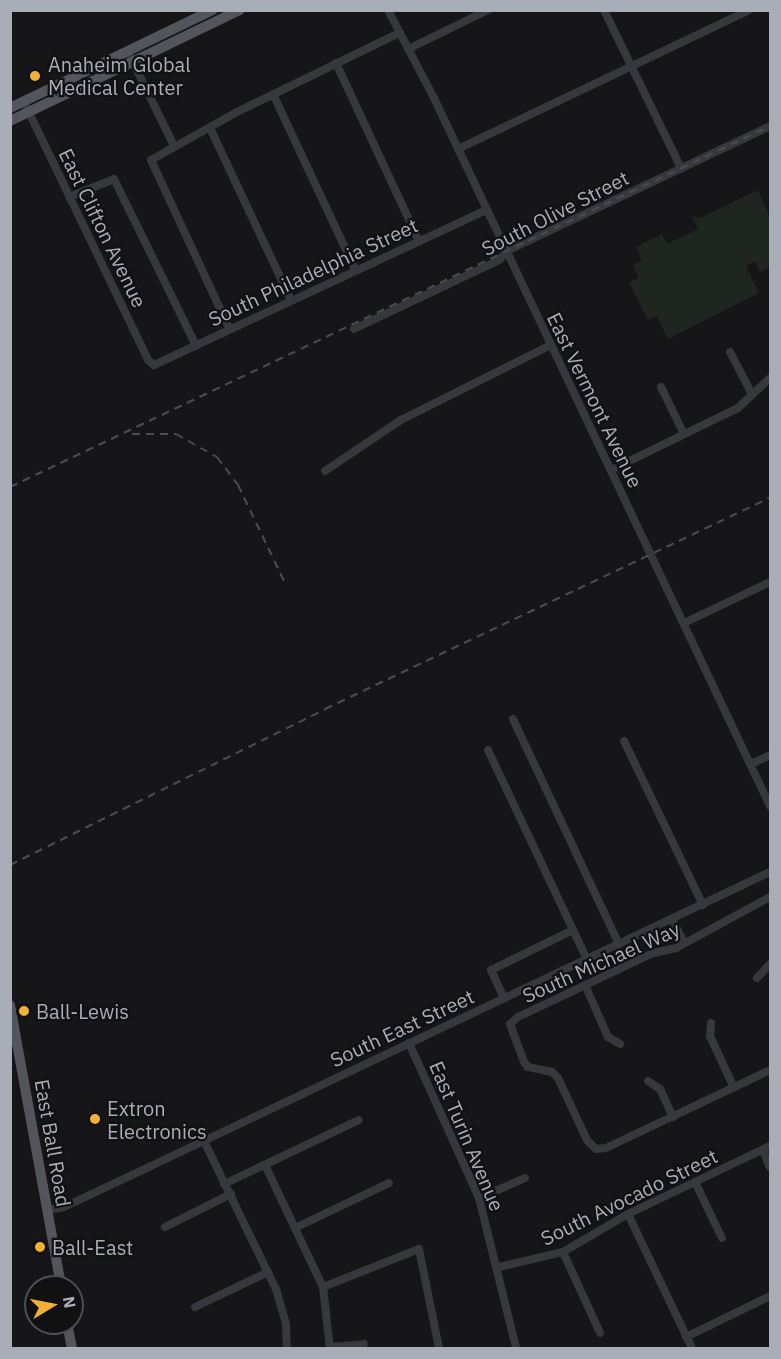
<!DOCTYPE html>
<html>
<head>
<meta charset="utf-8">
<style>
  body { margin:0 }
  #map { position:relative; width:781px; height:1359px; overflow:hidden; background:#161618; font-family:"IBM Plex Sans",sans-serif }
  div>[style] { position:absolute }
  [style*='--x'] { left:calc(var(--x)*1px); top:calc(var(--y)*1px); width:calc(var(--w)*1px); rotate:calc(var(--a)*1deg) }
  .green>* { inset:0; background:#1e261f }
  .minor>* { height:8px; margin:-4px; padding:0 4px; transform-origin:4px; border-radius:4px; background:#37383d }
  .major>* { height:10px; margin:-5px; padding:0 5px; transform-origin:5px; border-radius:5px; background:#53555c }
  .rail>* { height:2px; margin-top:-1px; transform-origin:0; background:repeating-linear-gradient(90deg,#4a4c52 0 8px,transparent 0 14px) }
  .dots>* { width:16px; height:16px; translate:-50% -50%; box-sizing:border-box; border:3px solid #111113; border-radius:50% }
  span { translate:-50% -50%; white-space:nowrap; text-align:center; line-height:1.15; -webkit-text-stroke:4.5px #111113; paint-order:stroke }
  .poi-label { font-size:20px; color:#a8adb8 }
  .left { translate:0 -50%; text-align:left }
  .street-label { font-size:20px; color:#a8adb8 }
  .frame { position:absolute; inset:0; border:12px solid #a8adb8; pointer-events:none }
  .north { position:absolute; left:24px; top:1275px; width:60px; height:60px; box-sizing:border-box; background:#111113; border:2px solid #4d4f55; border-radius:50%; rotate:80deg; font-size:16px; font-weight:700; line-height:24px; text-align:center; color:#a8adb8 }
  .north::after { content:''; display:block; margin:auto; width:21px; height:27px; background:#f2b134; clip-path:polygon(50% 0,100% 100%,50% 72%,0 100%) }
</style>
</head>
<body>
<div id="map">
  <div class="green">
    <div style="clip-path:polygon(758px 190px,770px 216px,770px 267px,760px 272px,755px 261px,746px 266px,759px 293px,668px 339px,657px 316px,648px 320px,629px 282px,639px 278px,633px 265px,642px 260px,636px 247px,662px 234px,667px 244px,698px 229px,692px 216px,700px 218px)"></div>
  </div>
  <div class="minor">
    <div style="--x:388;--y:10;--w:99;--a:62.4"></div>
    <div style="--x:434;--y:98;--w:784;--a:64.61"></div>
    <div style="--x:604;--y:10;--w:176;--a:64"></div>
    <div style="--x:408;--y:49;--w:89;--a:-26"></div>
    <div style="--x:128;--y:52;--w:105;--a:63.9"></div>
    <div style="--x:336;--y:63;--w:196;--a:65"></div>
    <div style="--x:273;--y:94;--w:195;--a:64.9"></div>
    <div style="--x:24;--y:102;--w:286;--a:64.3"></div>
    <div style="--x:148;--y:360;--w:8;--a:40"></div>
    <div style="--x:154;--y:365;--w:367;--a:-25"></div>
    <div style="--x:210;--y:128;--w:190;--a:64.8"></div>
    <div style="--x:458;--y:149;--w:322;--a:-25.5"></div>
    <div style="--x:69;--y:197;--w:48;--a:-21.8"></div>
    <div style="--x:114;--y:179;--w:186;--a:63.8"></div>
    <div style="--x:229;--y:328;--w:185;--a:-114.9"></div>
    <div style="--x:151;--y:160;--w:98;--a:-29.2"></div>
    <div style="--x:237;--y:112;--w:180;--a:-26"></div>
    <div style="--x:354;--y:329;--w:161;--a:-25.4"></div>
    <div style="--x:499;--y:260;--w:12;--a:-48"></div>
    <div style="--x:507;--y:251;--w:291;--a:-25.4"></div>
    <div style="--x:730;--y:352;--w:47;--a:62.4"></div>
    <div style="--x:661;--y:387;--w:52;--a:63.9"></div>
    <div style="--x:611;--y:470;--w:141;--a:-26"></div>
    <div style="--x:738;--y:408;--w:44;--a:-43.2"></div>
    <div style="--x:325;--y:471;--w:92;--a:-33.9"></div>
    <div style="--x:401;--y:420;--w:165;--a:-26.6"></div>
    <div style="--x:684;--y:623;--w:95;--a:-25.5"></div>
    <div style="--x:513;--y:719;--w:249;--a:64.8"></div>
    <div style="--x:624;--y:741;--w:182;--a:64.3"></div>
    <div style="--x:488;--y:750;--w:231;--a:64.7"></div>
    <div style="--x:751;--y:764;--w:21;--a:-25"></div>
    <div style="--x:672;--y:919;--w:27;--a:63"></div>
    <div style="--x:757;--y:978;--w:19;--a:-47"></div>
    <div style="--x:585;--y:985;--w:57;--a:66.1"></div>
    <div style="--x:608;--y:1037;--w:14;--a:30"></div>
    <div style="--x:504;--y:998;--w:31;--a:-115"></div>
    <div style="--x:491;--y:970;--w:91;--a:-26"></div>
    <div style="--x:711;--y:1023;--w:13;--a:94"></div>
    <div style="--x:710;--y:1036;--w:57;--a:65.2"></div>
    <div style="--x:409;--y:1043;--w:170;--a:65.7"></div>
    <div style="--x:479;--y:1198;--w:154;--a:76.1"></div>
    <div style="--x:648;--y:1081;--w:14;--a:34"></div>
    <div style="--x:660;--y:1089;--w:31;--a:65"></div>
    <div style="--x:204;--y:1141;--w:165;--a:64.1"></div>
    <div style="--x:276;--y:1289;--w:36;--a:74"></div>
    <div style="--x:286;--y:1324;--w:24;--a:88"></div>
    <div style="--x:596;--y:1149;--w:13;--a:-135"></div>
    <div style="--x:587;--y:1140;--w:68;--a:-115.1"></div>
    <div style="--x:558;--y:1078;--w:8;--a:-135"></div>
    <div style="--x:552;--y:1072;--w:25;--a:-168"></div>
    <div style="--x:528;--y:1067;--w:6;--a:-129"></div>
    <div style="--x:524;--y:1062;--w:40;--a:-110.2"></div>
    <div style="--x:510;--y:1024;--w:11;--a:-41"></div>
    <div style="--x:518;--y:1017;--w:149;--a:-25.4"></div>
    <div style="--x:653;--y:953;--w:24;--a:-12"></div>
    <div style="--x:676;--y:948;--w:107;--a:-28.5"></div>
    <div style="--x:596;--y:1149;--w:10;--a:-6"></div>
    <div style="--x:606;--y:1148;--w:182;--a:-25.4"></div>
    <div style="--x:763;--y:1150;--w:18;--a:68"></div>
    <div style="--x:265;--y:1165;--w:135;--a:64.6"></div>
    <div style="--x:323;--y:1287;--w:61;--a:83.5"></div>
    <div style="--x:695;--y:1182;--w:62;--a:64.3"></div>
    <div style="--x:224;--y:1184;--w:149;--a:-25.4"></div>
    <div style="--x:479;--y:1198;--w:50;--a:-23.5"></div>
    <div style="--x:47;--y:1210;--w:17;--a:-10"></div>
    <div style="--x:64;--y:1207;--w:96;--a:-25.2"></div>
    <div style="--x:151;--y:1166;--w:685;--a:-25.41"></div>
    <div style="--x:628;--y:1214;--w:148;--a:64.5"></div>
    <div style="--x:165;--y:1227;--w:74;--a:-26.6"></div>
    <div style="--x:295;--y:1228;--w:104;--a:-25.6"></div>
    <div style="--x:563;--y:1252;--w:89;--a:65.4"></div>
    <div style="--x:499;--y:1267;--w:66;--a:-13.2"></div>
    <div style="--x:563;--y:1252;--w:75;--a:-30.3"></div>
    <div style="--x:628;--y:1214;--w:157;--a:-25.6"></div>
    <div style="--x:323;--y:1287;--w:103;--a:-21.6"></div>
    <div style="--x:419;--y:1249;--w:101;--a:78.6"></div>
    <div style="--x:195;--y:1307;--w:81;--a:-25.6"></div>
    <div style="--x:686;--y:1337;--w:93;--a:-26"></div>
    <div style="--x:331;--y:1347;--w:33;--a:-5"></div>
  </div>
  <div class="major">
    <div style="--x:10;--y:108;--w:225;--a:-25.8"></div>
    <div style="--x:10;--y:121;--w:255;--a:-25.8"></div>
    <div style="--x:10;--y:1005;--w:287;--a:79.7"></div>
    <div style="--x:67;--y:1323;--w:25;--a:79"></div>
  </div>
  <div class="rail">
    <div style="--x:132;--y:434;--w:44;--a:0"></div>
    <div style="--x:176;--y:434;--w:47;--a:29.3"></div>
    <div style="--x:217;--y:457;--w:35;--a:53"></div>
    <div style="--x:238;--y:485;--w:109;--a:64.4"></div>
    <div style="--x:10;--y:487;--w:841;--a:-25.41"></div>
    <div style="--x:10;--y:865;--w:352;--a:-26.3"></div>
    <div style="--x:325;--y:709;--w:492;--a:-25.4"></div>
  </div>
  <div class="dots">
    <div style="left:35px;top:76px;background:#f2b134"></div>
    <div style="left:24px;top:1011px;background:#f2b134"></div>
    <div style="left:95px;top:1119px;background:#f2b134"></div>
    <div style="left:40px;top:1247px;background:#f2b134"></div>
  </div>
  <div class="poi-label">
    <span class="left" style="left:48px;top:76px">Anaheim Global<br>Medical Center</span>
    <span class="left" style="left:36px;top:1011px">Ball-Lewis</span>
    <span class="left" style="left:107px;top:1120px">Extron<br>Electronics</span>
    <span class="left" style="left:52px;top:1247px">Ball-East</span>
  </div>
  <div class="street-label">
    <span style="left:555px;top:213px;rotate:-27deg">South Olive Street</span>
    <span style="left:103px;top:228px;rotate:64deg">East Clifton Avenue</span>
    <span style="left:313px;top:272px;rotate:-25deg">South Philadelphia Street</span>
    <span style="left:595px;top:400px;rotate:64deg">East Vermont Avenue</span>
    <span style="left:601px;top:962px;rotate:-24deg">South Michael Way</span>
    <span style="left:402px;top:1028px;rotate:-25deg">South East Street</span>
    <span style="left:467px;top:1136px;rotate:67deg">East Turin Avenue</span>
    <span style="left:53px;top:1143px;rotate:80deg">East Ball Road</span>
    <span style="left:629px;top:1197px;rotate:-26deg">South Avocado Street</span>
  </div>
  <div class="frame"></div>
  <div class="north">N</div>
</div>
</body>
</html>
